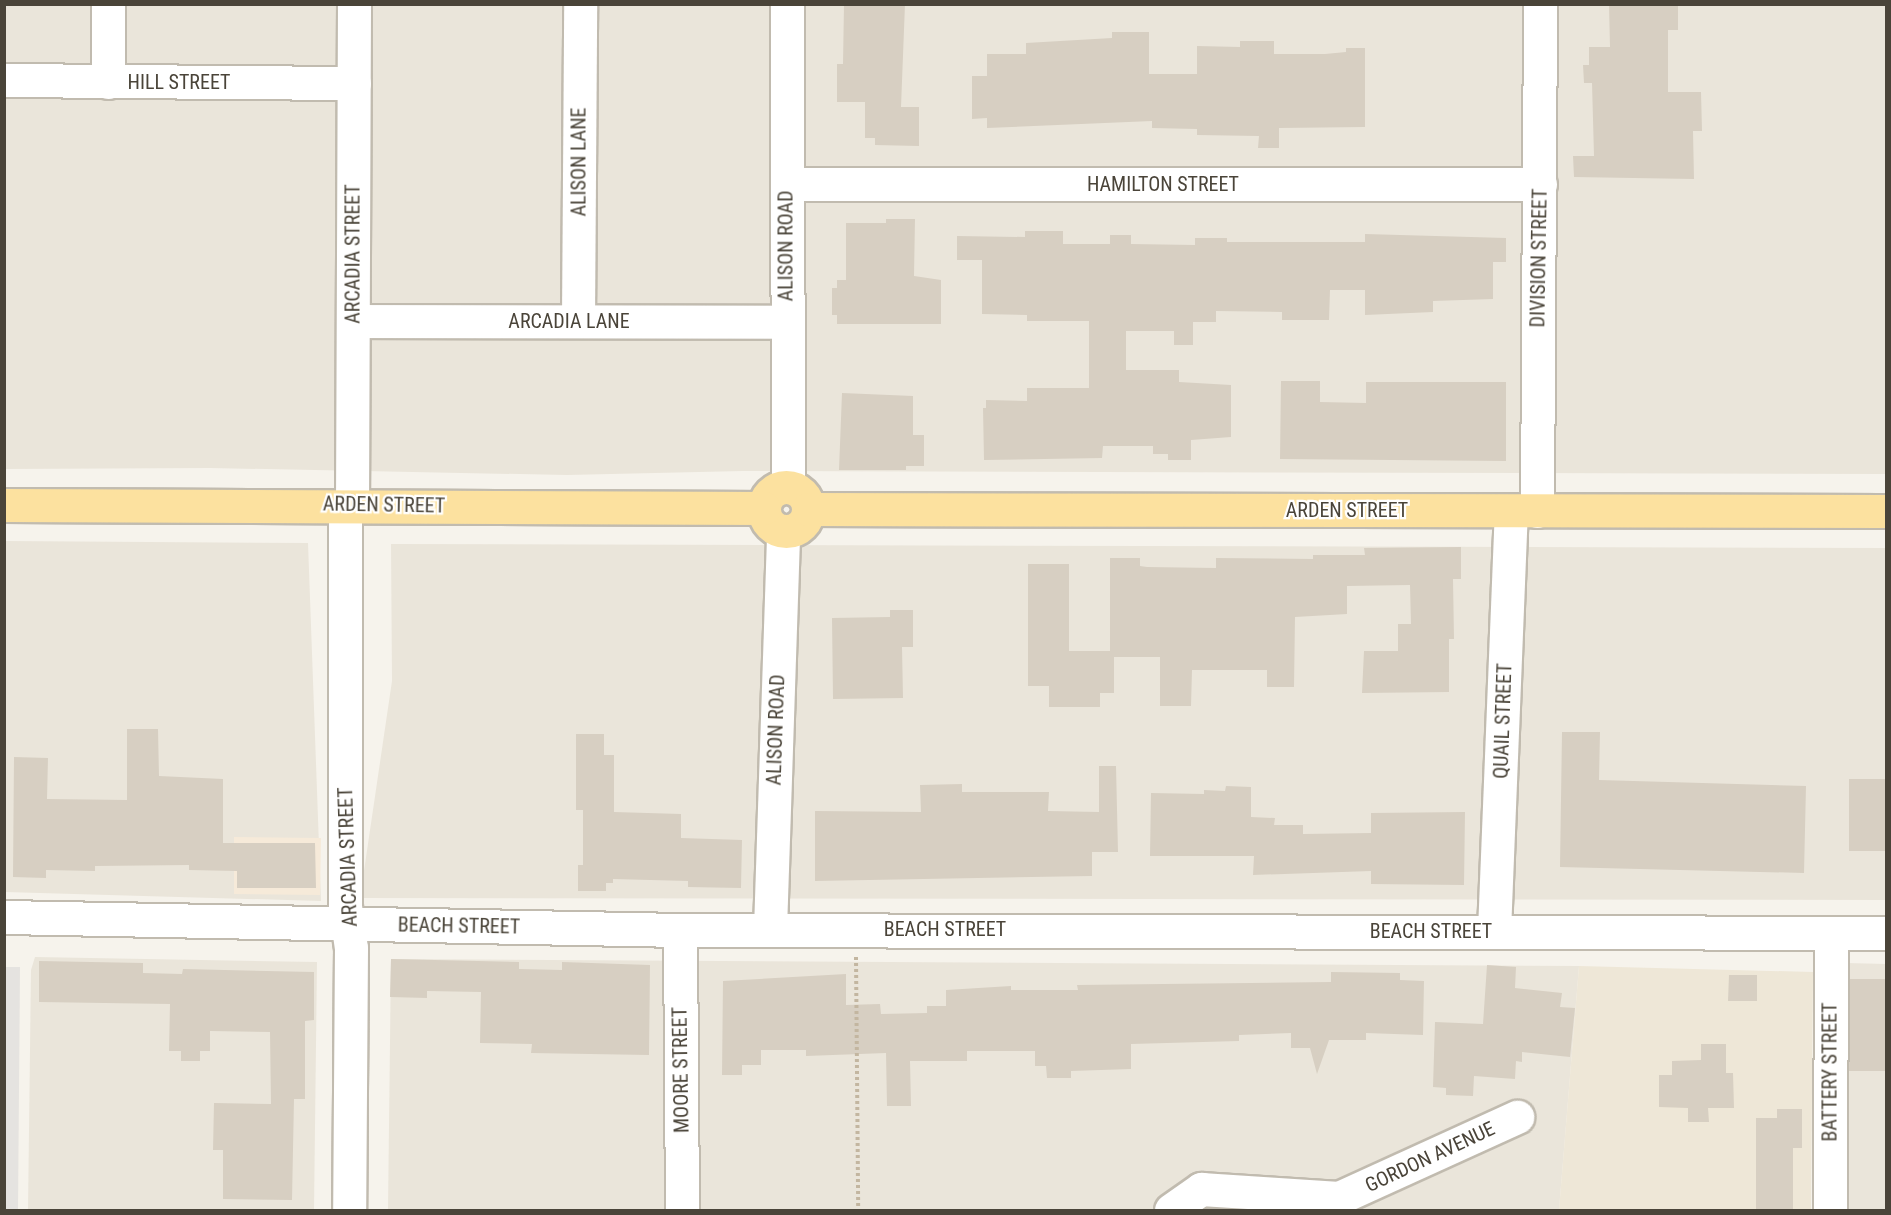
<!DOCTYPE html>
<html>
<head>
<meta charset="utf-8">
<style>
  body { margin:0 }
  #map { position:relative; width:1891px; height:1215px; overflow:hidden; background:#f6f3ec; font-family:"Roboto Condensed",sans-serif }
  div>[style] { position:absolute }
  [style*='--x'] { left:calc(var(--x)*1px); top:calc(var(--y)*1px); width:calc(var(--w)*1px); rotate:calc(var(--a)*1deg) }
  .residential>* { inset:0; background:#eae5da }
  .commercial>* { inset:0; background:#f6ead9 }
  .education>* { inset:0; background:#eee7d7 }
  .parking>* { inset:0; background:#e5e3e0 }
  .building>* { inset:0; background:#d7cfc2 }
  .path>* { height:4px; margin-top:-2px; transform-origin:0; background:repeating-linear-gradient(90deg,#c3b6a0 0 3px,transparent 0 6px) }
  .roads { filter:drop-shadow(2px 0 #c1bbaf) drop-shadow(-2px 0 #c1bbaf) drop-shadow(0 2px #c1bbaf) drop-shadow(0 -2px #c1bbaf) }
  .minor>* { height:33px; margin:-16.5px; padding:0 16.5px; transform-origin:16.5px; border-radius:16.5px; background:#fff }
  .major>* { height:33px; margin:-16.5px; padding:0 16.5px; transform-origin:16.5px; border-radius:16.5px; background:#fce19f }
  .major>.ring { margin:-16.5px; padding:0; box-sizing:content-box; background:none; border:33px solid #fce19f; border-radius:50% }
  span { translate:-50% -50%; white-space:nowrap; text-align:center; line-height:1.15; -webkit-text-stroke:4.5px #fff; paint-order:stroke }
  .street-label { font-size:20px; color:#4a4439 }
  .frame { position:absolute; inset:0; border:6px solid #4a4439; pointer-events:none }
</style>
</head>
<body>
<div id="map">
  <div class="residential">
    <div style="clip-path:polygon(4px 5px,1886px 5px,1886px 474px,743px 471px,567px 475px,210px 468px,5px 469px)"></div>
    <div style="clip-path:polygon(5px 541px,308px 543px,321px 901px,5px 892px)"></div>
    <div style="clip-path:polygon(391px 544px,1886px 548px,1886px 900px,360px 898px,392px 681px)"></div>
    <div style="clip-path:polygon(35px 957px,317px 962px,314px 1210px,28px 1210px,31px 970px)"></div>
    <div style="clip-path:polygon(391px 959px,1579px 966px,1559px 1210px,388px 1210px)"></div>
    <div style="clip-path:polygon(1847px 963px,1886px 964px,1886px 1210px,1848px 1210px)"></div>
  </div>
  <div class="commercial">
    <div style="clip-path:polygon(234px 837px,321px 838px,320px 895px,234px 894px)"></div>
  </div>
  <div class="education">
    <div style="clip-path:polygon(1579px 966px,1813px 972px,1811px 1210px,1559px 1210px)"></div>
  </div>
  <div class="parking">
    <div style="clip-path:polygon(4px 967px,20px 967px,18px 1210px,5px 1210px)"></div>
  </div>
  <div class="building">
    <div style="clip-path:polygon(844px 4px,905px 4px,901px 107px,919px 107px,919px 146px,875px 145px,875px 138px,865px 138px,865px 102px,837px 102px,837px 64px,843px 64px)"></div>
    <div style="clip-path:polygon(1609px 4px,1678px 4px,1678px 30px,1668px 30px,1668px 92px,1701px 92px,1702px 131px,1693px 131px,1694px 179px,1574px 177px,1573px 156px,1594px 156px,1592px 83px,1584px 83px,1583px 65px,1589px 65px,1589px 47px,1610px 47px)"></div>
    <div style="clip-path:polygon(1112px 32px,1149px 32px,1149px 74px,1197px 74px,1197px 46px,1240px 47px,1240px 41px,1274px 41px,1274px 54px,1325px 54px,1346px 52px,1346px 48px,1365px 48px,1365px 127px,1279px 128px,1279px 148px,1258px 148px,1259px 136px,1197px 135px,1197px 129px,1152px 128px,1152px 121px,987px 128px,987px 118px,972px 119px,972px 76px,987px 76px,987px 54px,1026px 54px,1026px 43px,1112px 38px)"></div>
    <div style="clip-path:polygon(886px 219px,915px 219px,914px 276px,941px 280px,941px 324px,837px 324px,837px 315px,832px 315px,832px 288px,837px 288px,837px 280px,846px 280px,846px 223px,886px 223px)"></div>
    <div style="clip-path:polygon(1025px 231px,1063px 231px,1063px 244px,1110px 244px,1110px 235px,1131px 235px,1131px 244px,1195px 245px,1195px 238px,1227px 238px,1227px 242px,1365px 242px,1365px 234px,1506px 238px,1506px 262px,1493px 262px,1493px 299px,1433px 301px,1433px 312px,1365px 315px,1365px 290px,1330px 290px,1329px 320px,1282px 320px,1282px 312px,1216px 311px,1216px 322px,1193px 322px,1193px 345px,1174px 345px,1174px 331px,1126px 331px,1126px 370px,1179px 370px,1179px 382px,1231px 385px,1231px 437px,1191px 440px,1191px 460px,1168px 460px,1168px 454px,1153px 454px,1153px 446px,1103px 446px,1102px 458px,984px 460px,983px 408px,986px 408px,986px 400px,1027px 401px,1027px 388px,1089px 388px,1089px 321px,1027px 321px,1027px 315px,982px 314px,982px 260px,957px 260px,957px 236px,1025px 237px)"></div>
    <div style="clip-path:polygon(1281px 381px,1320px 381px,1320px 402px,1366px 403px,1366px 382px,1506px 382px,1506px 461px,1280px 459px)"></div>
    <div style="clip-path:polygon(842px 393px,913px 396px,913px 435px,924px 435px,924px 466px,906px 466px,906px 470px,839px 470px)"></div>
    <div style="clip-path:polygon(1461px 547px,1461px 579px,1453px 579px,1454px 639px,1449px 639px,1449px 692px,1362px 693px,1364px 651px,1398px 651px,1398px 624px,1411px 624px,1410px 585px,1347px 586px,1347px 614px,1295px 617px,1294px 687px,1267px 687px,1267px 670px,1192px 670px,1191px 706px,1160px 706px,1160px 657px,1114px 657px,1114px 693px,1100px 693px,1100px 707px,1049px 707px,1049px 686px,1028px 686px,1028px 564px,1069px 564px,1069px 651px,1110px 651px,1110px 558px,1140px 558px,1140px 566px,1147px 567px,1216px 568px,1216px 558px,1313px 559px,1313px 555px,1365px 555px,1364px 548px)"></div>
    <div style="clip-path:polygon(890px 610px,913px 610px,913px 647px,902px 647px,903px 698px,833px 699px,832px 618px,890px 617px)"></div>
    <div style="clip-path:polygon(127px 729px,158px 729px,159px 776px,223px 779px,223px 843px,315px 843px,316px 888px,237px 888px,237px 871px,189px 870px,189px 865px,95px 866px,95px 871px,46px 870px,46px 878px,13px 877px,14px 757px,48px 758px,47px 799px,127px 800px)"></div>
    <div style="clip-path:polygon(1562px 732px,1600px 732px,1599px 780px,1806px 786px,1804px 873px,1560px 867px)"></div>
    <div style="clip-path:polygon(576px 734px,604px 734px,604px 755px,614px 755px,614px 812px,681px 814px,681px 838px,742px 840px,741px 888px,688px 887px,688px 881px,613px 879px,613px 883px,606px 883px,606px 891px,578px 891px,578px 865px,583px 865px,583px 810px,576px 810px)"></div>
    <div style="clip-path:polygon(1099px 766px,1116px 766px,1118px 852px,1092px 852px,1092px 876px,815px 881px,815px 811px,921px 812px,920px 785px,962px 784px,962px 792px,1049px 792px,1048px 811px,1099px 812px)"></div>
    <div style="clip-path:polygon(1849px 779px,1887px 779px,1887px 851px,1849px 851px)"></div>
    <div style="clip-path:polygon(1226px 786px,1251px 787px,1251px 817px,1275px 818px,1274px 825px,1303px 825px,1303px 834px,1371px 833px,1371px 813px,1465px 812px,1464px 885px,1371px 884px,1371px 871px,1253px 875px,1254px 856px,1150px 856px,1151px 793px,1204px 794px,1204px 790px,1225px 791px)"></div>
    <div style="clip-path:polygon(391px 959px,519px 962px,519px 969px,562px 970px,562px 962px,650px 965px,649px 1055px,531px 1053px,532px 1044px,480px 1043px,481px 992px,427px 991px,427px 998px,390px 997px)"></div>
    <div style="clip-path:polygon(39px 961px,143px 963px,143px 973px,182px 974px,183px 969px,314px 972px,314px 1020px,305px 1021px,305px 1099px,294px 1099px,292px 1200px,223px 1199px,223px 1150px,213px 1150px,214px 1103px,271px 1104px,270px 1032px,210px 1031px,210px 1051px,200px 1051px,200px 1061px,181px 1061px,181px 1051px,169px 1051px,170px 1004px,39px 1002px)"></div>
    <div style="clip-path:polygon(1487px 965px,1516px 967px,1515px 988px,1562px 993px,1560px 1007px,1575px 1008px,1570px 1057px,1522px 1052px,1522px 1062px,1516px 1061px,1515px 1079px,1474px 1076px,1473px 1096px,1446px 1095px,1446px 1088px,1433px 1087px,1435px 1022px,1483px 1024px)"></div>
    <div style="clip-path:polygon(1331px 972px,1400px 973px,1400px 980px,1424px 981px,1423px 1035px,1366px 1033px,1366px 1040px,1329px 1040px,1317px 1074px,1310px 1048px,1291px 1048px,1291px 1033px,1239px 1035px,1239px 1041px,1131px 1044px,1131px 1069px,1071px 1071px,1071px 1078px,1047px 1078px,1046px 1066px,1035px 1066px,1035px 1051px,967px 1051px,967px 1061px,910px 1061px,911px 1106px,887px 1106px,886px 1053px,806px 1056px,806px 1050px,761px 1050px,761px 1065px,742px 1065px,742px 1075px,722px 1075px,723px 981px,846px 974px,846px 1005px,880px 1004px,881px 1014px,927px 1013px,927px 1006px,946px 1006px,946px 990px,1011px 986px,1011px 990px,1078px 990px,1077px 985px,1331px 982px)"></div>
    <div style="clip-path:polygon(1729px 975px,1757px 975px,1757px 1001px,1728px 1001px)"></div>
    <div style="clip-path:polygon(1850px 979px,1887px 979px,1887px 1071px,1849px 1071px)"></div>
    <div style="clip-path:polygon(1701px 1044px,1726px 1044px,1726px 1073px,1733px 1073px,1734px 1108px,1708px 1108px,1709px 1122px,1688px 1122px,1688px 1108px,1659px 1107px,1659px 1075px,1672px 1075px,1672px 1061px,1701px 1060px)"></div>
    <div style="clip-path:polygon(1777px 1109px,1802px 1109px,1802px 1148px,1793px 1148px,1793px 1210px,1756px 1210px,1756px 1118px,1777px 1118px)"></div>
  </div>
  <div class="path">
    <div style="--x:856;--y:957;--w:253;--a:89.5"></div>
  </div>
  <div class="roads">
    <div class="minor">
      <div style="--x:787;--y:4;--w:483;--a:89.9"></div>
      <div style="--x:4;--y:80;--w:350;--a:0.5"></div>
      <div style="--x:108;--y:82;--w:78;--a:-90"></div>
      <div style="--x:787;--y:184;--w:753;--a:0"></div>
      <div style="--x:578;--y:320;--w:316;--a:-89.6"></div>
      <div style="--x:353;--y:321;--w:433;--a:0.1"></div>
      <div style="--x:345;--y:504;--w:402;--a:90"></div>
      <div style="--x:345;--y:906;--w:42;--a:81.9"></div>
      <div style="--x:351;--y:948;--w:262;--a:90.4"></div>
      <div style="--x:352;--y:504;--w:500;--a:-89.77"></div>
      <div style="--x:1537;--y:511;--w:507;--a:-89.66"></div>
      <div style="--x:4;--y:917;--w:676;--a:1.1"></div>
      <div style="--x:680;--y:930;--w:1206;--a:0.14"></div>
      <div style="--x:770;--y:929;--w:398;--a:-88.1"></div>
      <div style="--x:680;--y:930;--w:280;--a:89.6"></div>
      <div style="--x:1494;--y:931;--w:420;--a:-87.7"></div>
      <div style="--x:1171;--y:1210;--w:37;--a:-35"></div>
      <div style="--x:1201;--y:1189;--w:138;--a:3.7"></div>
      <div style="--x:1339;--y:1198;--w:196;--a:-24.5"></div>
      <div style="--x:1830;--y:1210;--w:277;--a:-89.8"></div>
    </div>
    <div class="major">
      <div class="ring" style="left:764px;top:487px;width:11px;height:11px"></div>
      <div style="--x:4;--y:505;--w:760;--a:0.23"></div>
      <div style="--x:808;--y:509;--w:1078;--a:0.11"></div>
    </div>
  </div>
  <div class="street-label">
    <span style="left:179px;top:82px">HILL STREET</span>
    <span style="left:579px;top:162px;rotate:-90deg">ALISON LANE</span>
    <span style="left:1163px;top:184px">HAMILTON STREET</span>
    <span style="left:786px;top:246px;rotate:-90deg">ALISON ROAD</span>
    <span style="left:353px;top:254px;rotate:-90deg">ARCADIA STREET</span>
    <span style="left:1539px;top:258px;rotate:-89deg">DIVISION STREET</span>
    <span style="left:569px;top:321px">ARCADIA LANE</span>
    <span style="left:384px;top:505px;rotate:1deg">ARDEN STREET</span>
    <span style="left:1347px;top:510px">ARDEN STREET</span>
    <span style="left:1503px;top:721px;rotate:-88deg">QUAIL STREET</span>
    <span style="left:776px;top:730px;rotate:-88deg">ALISON ROAD</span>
    <span style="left:348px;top:857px;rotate:-92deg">ARCADIA STREET</span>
    <span style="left:459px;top:926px;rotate:1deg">BEACH STREET</span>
    <span style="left:945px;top:929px">BEACH STREET</span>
    <span style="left:1431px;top:931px">BEACH STREET</span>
    <span style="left:681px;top:1070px;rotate:-91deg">MOORE STREET</span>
    <span style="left:1830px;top:1072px;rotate:-90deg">BATTERY STREET</span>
    <span style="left:1430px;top:1157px;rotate:-25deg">GORDON AVENUE</span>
  </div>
  <div class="frame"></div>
</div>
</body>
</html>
